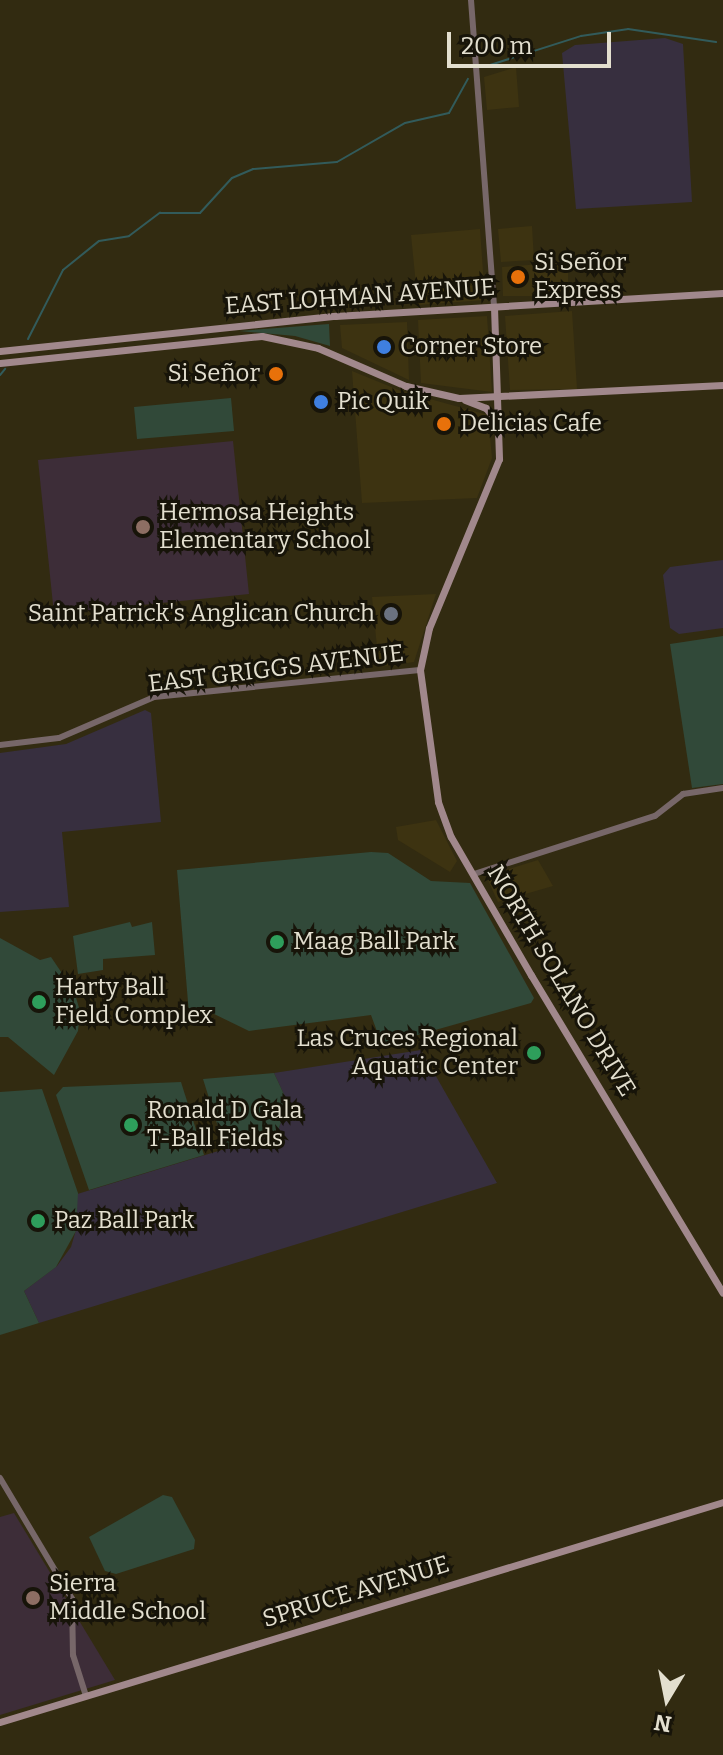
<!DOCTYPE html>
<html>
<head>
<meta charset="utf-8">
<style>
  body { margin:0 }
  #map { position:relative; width:723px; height:1755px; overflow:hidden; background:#322b11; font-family:Bitter,serif }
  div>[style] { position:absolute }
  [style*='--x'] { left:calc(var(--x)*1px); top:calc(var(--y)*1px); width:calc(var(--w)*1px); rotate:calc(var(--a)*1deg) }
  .built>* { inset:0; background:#3d3311 }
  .industrial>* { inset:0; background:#372f3f }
  .education>* { inset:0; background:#3d2d38 }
  .green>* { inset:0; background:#314939 }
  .stream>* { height:2px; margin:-1px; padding:0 1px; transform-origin:1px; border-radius:1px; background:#325b5b }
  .tertiary>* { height:6px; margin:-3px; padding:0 3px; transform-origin:3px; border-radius:3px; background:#776769 }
  .secondary>* { height:7px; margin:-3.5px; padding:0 3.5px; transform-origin:3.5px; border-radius:3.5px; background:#a1888c }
  .dots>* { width:22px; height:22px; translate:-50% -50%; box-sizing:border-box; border:4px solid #171409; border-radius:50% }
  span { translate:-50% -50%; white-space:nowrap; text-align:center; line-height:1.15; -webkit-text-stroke:6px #171409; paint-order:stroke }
  .poi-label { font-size:24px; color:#e3dfcf }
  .left { translate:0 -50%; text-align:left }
  .right { translate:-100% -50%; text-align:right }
  .street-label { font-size:24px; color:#e3dfcf }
  .north { position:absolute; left:627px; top:1659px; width:80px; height:80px; -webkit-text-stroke:6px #171409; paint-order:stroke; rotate:190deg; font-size:22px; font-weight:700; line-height:32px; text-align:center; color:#e3dfcf }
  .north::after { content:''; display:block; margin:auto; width:28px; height:36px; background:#e3dfcf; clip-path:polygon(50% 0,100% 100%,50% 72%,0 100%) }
  .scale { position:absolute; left:447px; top:32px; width:164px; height:36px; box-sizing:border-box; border:4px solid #e3dfcf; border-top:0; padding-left:10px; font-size:24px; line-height:28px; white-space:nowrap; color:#e3dfcf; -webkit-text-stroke:6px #171409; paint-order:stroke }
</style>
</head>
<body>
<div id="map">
  <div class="built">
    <div style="clip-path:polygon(516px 67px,519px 107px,487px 110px,484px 77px)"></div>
    <div style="clip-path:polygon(532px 226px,534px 260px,501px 262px,498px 229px)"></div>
    <div style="clip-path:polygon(480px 229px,485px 300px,418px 305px,411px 235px)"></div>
    <div style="clip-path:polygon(568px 262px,568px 296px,503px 296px,502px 267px)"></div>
    <div style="clip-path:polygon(572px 311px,577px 389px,510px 390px,505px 316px)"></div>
    <div style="clip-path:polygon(487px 316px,492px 392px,421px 383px,418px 320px)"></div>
    <div style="clip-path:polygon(407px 322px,409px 380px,342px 348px,340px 325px)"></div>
    <div style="clip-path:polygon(352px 371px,401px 391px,488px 415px,492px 458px,477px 498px,362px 503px)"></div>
    <div style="clip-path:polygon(436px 594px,414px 662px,379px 667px,372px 597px)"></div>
    <div style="clip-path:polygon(436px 820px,457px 861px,450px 872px,398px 840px,396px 827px)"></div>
    <div style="clip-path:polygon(538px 860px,553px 886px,498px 902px,486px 876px)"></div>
  </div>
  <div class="industrial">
    <div style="clip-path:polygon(665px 38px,683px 44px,692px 202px,576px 209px,562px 53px,575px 45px)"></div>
    <div style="clip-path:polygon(723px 560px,723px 628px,679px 634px,670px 628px,663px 575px,670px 567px)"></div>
    <div style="clip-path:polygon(145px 710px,151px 713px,161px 822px,62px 832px,69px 907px,0 912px,0 753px,66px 744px)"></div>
    <div style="clip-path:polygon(421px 1050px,497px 1183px,39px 1323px,24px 1291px,57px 1266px,71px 1247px,76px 1230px,74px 1195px,277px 1133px,288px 1103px,274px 1073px)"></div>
  </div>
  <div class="education">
    <div style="clip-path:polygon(233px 441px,249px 594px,54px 614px,38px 460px)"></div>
    <div style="clip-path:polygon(14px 1513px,115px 1680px,0 1715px,0 1517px)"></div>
  </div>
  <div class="green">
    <div style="clip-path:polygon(329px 324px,330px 346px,295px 336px,239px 331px)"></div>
    <div style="clip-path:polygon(231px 398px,234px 431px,137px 439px,134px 407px)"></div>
    <div style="clip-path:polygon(723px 636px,723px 784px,692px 788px,670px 644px)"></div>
    <div style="clip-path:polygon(371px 852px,388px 853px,431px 881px,470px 883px,534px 998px,531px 1003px,382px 1045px,371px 1015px,249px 1031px,212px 1013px,189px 1014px,177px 870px)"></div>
    <div style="clip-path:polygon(130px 922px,132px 927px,152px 922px,155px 955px,103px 959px,103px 970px,78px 974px,73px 936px)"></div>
    <div style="clip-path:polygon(0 938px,40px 960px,51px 957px,74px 991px,80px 1011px,78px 1031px,54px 1075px,8px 1037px,0 1037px)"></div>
    <div style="clip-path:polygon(274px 1073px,288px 1103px,277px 1133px,225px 1149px,203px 1079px)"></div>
    <div style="clip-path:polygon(181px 1082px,204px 1155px,89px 1190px,56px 1095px,63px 1087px)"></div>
    <div style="clip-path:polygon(42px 1089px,78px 1193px,76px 1231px,56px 1267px,24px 1291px,39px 1323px,0 1335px,0 1092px)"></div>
    <div style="clip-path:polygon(163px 1495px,172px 1497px,195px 1540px,194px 1549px,116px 1574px,105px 1571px,89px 1537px)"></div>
  </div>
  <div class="stream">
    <div style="--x:487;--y:66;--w:99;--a:-17.7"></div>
    <div style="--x:581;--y:36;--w:48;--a:-8.5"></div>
    <div style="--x:628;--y:29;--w:89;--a:8.4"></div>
    <div style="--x:28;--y:339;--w:77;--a:-63.1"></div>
    <div style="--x:63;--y:270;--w:46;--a:-38.9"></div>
    <div style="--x:99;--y:241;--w:30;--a:-9"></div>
    <div style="--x:129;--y:236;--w:39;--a:-37"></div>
    <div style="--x:160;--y:213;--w:40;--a:0"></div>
    <div style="--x:200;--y:213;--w:47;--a:-47.6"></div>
    <div style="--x:232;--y:178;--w:23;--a:-23"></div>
    <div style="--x:253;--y:169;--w:84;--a:-4.8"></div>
    <div style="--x:337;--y:162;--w:78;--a:-29.8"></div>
    <div style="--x:405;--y:123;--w:45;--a:-12.8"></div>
    <div style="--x:449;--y:113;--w:39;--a:-61"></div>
    <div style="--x:0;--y:375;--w:8;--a:-50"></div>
  </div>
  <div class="tertiary">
    <div style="--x:471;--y:0;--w:308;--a:85.7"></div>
    <div style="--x:0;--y:745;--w:59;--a:-6.8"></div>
    <div style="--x:59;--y:738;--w:103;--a:-23.3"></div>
    <div style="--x:154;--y:697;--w:267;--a:-5.8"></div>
    <div style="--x:474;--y:874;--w:190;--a:-17.8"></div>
    <div style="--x:655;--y:816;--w:36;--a:-38"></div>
    <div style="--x:683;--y:794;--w:40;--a:-8.5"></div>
    <div style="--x:0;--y:1478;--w:141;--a:59.2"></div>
    <div style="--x:72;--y:1599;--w:56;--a:89"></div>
    <div style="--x:73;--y:1655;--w:43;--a:72.4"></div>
  </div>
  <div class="secondary">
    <div style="--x:494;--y:307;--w:152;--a:88.1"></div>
    <div style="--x:499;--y:459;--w:183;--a:112.5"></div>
    <div style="--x:429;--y:628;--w:43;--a:102.1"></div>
    <div style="--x:420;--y:670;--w:133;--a:82.2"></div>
    <div style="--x:438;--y:802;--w:37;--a:70"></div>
    <div style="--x:451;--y:837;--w:160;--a:59.9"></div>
    <div style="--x:531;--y:975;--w:371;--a:58.9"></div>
    <div style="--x:0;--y:351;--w:337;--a:-6"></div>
    <div style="--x:335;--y:316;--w:389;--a:-3.4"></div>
    <div style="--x:0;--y:363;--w:263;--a:-5.9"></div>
    <div style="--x:262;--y:336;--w:57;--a:12.1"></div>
    <div style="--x:318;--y:348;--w:96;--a:23.4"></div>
    <div style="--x:406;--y:386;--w:54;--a:12.8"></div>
    <div style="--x:459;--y:398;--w:264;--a:-2.8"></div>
    <div style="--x:465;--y:400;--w:22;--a:21"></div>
    <div style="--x:486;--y:408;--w:24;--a:52"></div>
    <div style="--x:0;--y:1722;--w:756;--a:-16.92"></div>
  </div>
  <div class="dots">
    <div style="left:518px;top:277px;background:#e8710a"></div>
    <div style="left:384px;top:347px;background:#3f7fe0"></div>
    <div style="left:276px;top:374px;background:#e8710a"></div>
    <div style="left:321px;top:402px;background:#3f7fe0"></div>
    <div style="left:444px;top:424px;background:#e8710a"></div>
    <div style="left:143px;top:527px;background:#8d6e63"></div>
    <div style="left:391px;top:614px;background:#6b7280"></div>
    <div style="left:277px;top:942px;background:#2e9e5b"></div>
    <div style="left:39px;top:1002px;background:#2e9e5b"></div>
    <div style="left:534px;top:1053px;background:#2e9e5b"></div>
    <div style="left:131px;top:1125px;background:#2e9e5b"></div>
    <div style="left:38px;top:1221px;background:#2e9e5b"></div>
    <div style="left:33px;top:1598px;background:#8d6e63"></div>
  </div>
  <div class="poi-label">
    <span class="left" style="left:534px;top:277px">Si Señor<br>Express</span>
    <span class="left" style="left:400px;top:347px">Corner Store</span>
    <span class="right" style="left:260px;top:374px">Si Señor</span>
    <span class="left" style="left:337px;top:402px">Pic Quik</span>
    <span class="left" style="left:460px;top:424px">Delicias Cafe</span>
    <span class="left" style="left:159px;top:527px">Hermosa Heights<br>Elementary School</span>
    <span class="right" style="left:375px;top:614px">Saint Patrick's Anglican Church</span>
    <span class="left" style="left:293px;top:942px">Maag Ball Park</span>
    <span class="left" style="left:55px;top:1002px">Harty Ball<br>Field Complex</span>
    <span class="right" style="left:518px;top:1053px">Las Cruces Regional<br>Aquatic Center</span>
    <span class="left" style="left:147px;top:1125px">Ronald D Gala<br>T-Ball Fields</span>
    <span class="left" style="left:54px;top:1221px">Paz Ball Park</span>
    <span class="left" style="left:49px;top:1598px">Sierra<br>Middle School</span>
  </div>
  <div class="street-label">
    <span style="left:360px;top:297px;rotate:-4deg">EAST LOHMAN AVENUE</span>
    <span style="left:276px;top:669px;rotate:-7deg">EAST GRIGGS AVENUE</span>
    <span style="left:561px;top:981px;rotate:59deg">NORTH SOLANO DRIVE</span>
    <span style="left:356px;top:1592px;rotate:-17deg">SPRUCE AVENUE</span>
  </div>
  <div class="north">N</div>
  <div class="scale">200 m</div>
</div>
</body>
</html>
